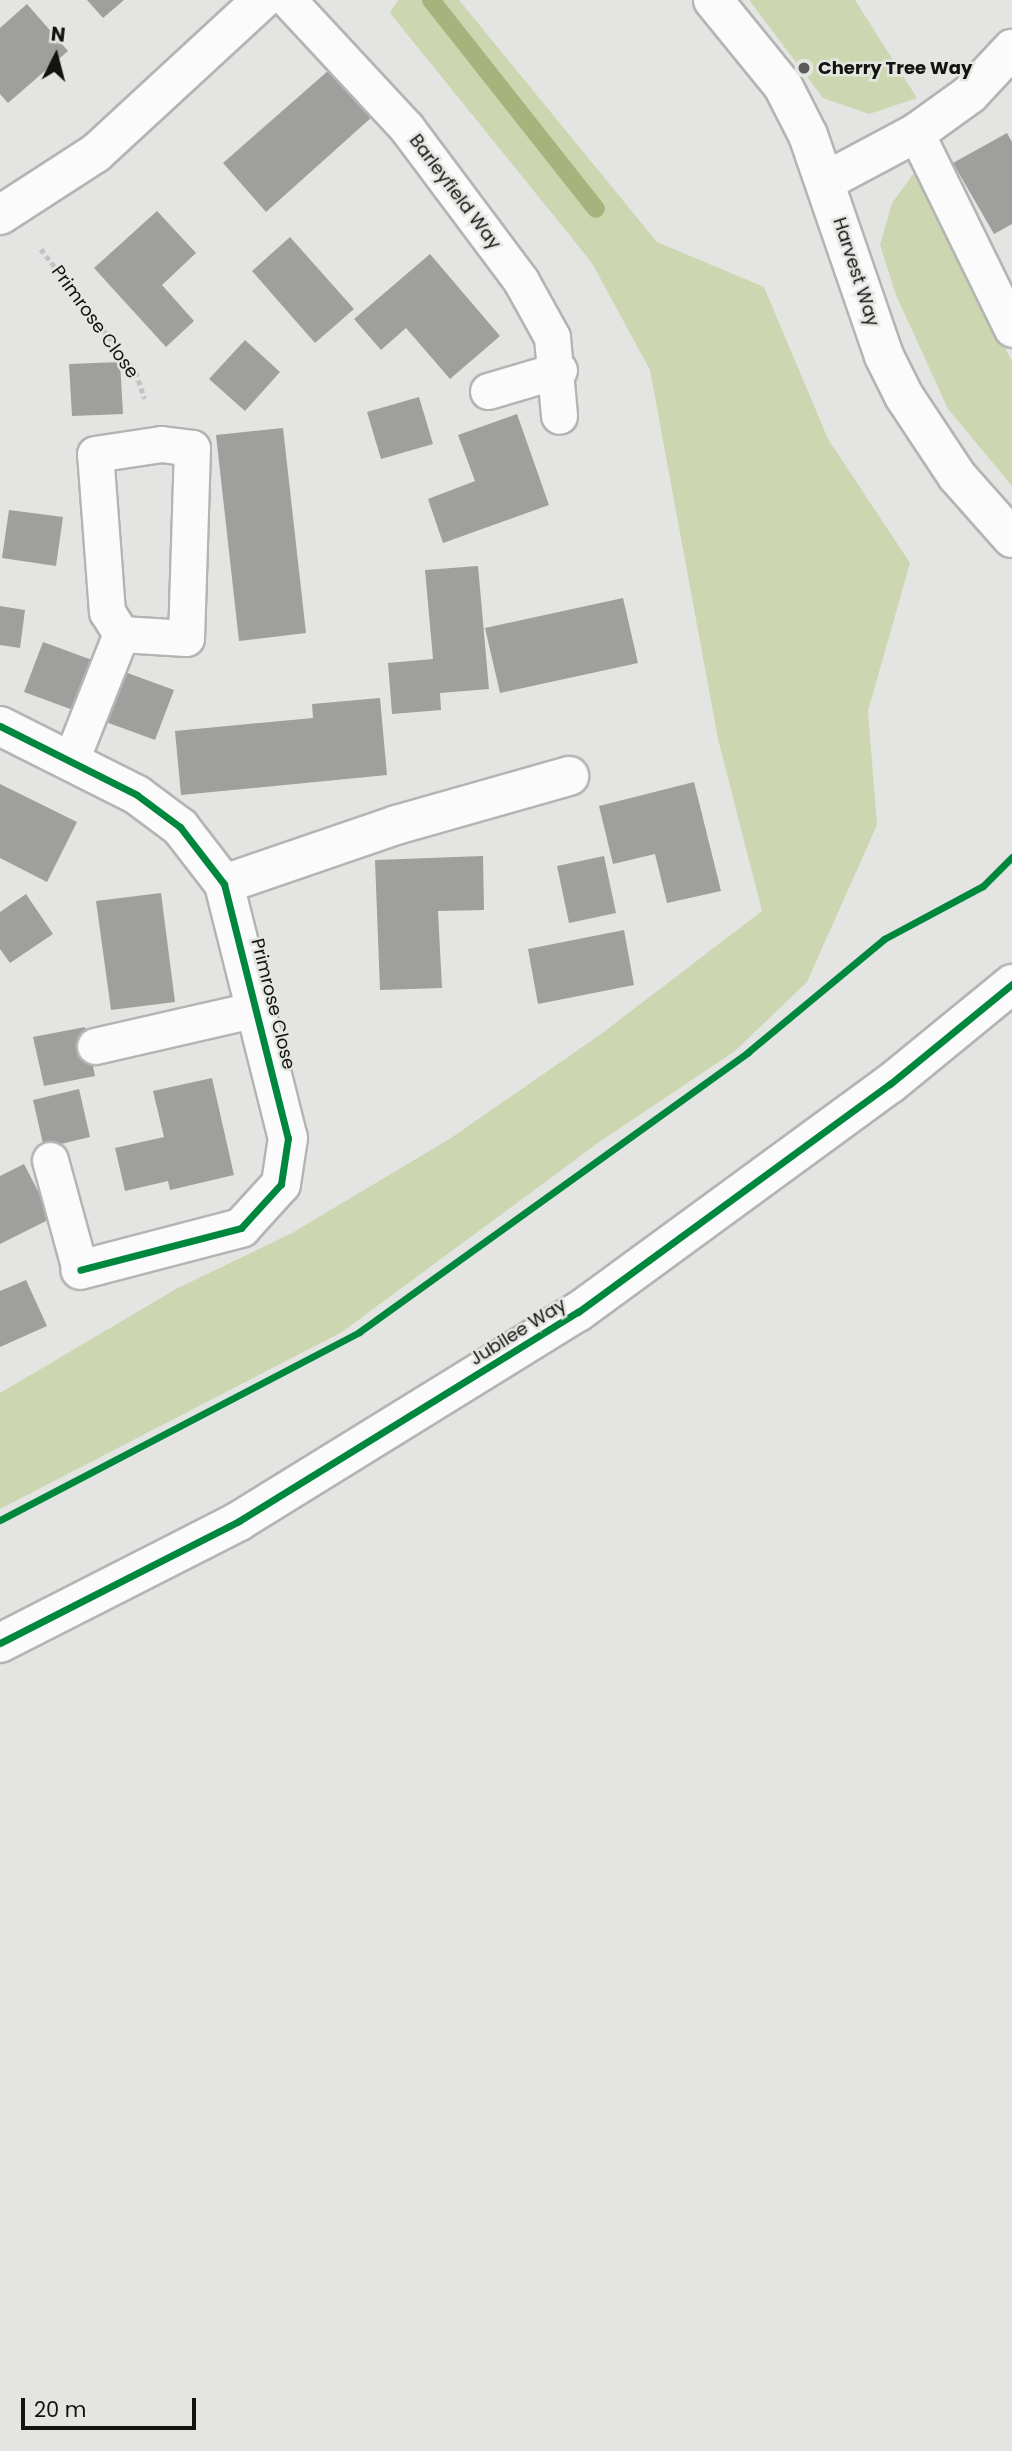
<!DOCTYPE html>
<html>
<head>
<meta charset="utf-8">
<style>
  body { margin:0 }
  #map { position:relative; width:1012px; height:2451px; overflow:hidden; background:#e4e5e3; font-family:Poppins,sans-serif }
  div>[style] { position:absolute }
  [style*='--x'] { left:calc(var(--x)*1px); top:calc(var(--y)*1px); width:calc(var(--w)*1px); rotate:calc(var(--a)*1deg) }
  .green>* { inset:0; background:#ccd6b0 }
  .stream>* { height:18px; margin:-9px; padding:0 9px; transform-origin:9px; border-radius:9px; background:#a7b37d }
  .building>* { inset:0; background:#9f9f9e }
  .path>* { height:4.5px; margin-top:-2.25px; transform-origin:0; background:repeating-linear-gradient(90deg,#c2c3c2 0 5px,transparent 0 8.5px) }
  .roads { filter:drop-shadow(2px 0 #b4b5b3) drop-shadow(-2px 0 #b4b5b3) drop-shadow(0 2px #b4b5b3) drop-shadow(0 -2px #b4b5b3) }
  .service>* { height:35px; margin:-17.5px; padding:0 17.5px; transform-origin:17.5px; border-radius:17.5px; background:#fbfbfb }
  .minor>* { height:38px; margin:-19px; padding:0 19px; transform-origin:19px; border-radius:19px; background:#fbfbfb }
  .tertiary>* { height:38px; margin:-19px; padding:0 19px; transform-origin:19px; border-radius:19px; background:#fbfbfb }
  .cycleway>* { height:7px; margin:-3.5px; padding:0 3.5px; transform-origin:3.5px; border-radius:3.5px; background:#00873e }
  .dots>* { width:19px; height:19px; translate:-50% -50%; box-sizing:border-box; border:4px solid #e4e6e2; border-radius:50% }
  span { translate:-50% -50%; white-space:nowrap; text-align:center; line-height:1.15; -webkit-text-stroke:5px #e4e6e2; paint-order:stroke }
  .poi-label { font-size:18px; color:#131312; font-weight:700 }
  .left { translate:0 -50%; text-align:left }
  .street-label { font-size:18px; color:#131312 }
  .north { position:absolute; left:21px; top:21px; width:70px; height:70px; -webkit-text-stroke:5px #e4e6e2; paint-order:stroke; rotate:6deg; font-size:19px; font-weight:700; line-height:28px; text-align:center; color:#131312 }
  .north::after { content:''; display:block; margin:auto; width:24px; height:32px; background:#131312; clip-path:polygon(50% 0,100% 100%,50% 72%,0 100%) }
  .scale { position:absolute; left:21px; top:2398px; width:175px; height:32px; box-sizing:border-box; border:4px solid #131312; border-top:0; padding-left:9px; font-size:21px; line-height:24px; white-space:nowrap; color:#131312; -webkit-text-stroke:5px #e4e6e2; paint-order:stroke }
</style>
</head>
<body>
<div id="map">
  <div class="green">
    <div style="clip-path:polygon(398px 0,459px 0,657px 242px,764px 287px,828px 439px,910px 563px,868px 711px,877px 825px,807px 982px,735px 1051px,602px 1140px,342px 1332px,0 1509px,0 1393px,176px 1289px,292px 1233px,451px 1138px,601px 1034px,762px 911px,718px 739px,650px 370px,592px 263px,390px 13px)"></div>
    <div style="clip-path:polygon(749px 0,855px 0,917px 98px,869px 114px,823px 98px)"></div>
    <div style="clip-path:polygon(914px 173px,1012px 361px,1012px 486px,948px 409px,896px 295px,880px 245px,892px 203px)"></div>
  </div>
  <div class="stream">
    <div style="--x:431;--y:0;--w:266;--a:51.7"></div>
  </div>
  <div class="building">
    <div style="clip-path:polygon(87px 0,124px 0,103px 18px)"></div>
    <div style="clip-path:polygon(27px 4px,68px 51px,8px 103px,0 94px,0 28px)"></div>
    <div style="clip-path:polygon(329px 70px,372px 117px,266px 212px,223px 163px)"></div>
    <div style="clip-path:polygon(1007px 133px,1012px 142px,1012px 224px,994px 234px,953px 163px)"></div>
    <div style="clip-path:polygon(157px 211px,196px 253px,162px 285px,194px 321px,166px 347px,94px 268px)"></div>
    <div style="clip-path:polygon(290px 237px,354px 309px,315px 343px,252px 271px)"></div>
    <div style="clip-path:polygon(430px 254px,500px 336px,450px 379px,406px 328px,381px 350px,354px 319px)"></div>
    <div style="clip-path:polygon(245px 340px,280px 372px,245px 411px,209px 379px)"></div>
    <div style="clip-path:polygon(120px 362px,123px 414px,72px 416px,69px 364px)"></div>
    <div style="clip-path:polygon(419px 397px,433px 444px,381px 459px,367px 412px)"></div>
    <div style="clip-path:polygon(517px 414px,549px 505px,443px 543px,428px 499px,475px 481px,458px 435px)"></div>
    <div style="clip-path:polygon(283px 428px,306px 633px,239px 641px,216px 435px)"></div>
    <div style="clip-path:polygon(9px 510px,63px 517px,56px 566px,2px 558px)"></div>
    <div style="clip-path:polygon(478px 566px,489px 689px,440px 693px,441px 710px,392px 714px,388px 663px,433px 659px,425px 570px)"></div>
    <div style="clip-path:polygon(623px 598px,638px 663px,500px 693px,485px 628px)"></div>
    <div style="clip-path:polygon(0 606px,25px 610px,20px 648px,0 645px)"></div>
    <div style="clip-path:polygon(43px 642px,174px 690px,155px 740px,24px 692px)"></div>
    <div style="clip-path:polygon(380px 698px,387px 775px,181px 795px,175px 731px,313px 718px,312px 704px)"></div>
    <div style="clip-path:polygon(694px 782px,721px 891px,667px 903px,655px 854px,613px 864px,599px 806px)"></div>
    <div style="clip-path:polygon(0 784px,77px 822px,47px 882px,0 858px)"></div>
    <div style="clip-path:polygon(483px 856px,484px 910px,438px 911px,442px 988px,380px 990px,375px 860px)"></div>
    <div style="clip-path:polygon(604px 856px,616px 913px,569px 923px,557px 866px)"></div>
    <div style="clip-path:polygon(161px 893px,175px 1002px,111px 1010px,96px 901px)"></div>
    <div style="clip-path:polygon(26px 894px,53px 934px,10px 963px,0 949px,0 912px)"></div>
    <div style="clip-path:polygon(624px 930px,634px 985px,538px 1004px,528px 949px)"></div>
    <div style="clip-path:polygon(85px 1027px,95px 1076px,44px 1086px,33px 1037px)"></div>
    <div style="clip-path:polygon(212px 1078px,234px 1175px,170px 1190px,168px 1181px,125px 1191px,115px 1148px,164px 1137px,153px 1091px)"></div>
    <div style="clip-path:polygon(79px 1089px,90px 1137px,44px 1148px,33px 1100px)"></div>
    <div style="clip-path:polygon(24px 1164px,52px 1218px,0 1244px,0 1176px)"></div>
    <div style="clip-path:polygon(26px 1280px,47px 1326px,0 1347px,0 1291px)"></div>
  </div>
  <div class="path">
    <div style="--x:41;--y:249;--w:155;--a:52.3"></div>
    <div style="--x:136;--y:372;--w:28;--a:72"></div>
  </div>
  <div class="roads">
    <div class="service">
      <div style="--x:288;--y:0;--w:173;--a:47.1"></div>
      <div style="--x:406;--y:127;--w:192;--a:53.2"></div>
      <div style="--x:521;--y:281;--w:64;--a:61"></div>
      <div style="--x:552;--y:337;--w:79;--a:84.9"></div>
      <div style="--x:916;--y:133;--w:218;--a:63.9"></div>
      <div style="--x:488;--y:391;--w:74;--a:-16.5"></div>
      <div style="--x:161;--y:444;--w:31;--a:7"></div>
      <div style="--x:192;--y:448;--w:190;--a:91.8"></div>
      <div style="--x:186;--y:638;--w:65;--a:-176.5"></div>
      <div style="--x:121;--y:634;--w:26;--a:-122"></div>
      <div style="--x:107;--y:612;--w:158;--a:-94.3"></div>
      <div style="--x:95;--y:454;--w:67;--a:-8.6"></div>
      <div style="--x:71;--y:760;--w:136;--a:-68.4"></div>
      <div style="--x:95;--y:1046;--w:166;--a:-12.9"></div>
      <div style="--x:50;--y:1160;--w:114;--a:74.7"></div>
    </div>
    <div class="minor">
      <div style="--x:713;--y:0;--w:111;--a:50.9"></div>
      <div style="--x:783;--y:86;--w:55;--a:63"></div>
      <div style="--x:808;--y:135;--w:234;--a:71"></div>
      <div style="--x:884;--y:356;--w:45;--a:63.4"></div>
      <div style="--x:904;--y:396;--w:96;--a:56.5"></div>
      <div style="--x:957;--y:476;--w:83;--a:48.4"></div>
      <div style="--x:826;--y:181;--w:102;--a:-28.1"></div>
      <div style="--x:916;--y:133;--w:67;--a:-35.8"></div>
      <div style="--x:970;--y:94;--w:62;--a:-47"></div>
      <div style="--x:0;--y:215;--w:114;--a:-32.9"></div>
      <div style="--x:96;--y:153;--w:226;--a:-42.7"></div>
      <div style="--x:0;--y:726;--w:153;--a:26.7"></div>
      <div style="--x:137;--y:795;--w:54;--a:36.7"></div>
      <div style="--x:180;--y:827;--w:72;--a:52.3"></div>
      <div style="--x:224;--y:884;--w:262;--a:75.9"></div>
      <div style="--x:288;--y:1138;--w:47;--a:98.7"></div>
      <div style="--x:281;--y:1184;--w:59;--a:132.3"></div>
      <div style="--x:241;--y:1228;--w:166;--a:165.4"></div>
      <div style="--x:224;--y:884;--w:182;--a:-18.9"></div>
      <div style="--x:396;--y:825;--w:180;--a:-15.8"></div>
    </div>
    <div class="tertiary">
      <div style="--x:0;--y:1643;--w:268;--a:-27"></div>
      <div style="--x:239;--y:1521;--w:398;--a:-31.7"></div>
      <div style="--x:578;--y:1312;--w:386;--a:-36.2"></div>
      <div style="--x:890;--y:1084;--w:158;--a:-39.3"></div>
    </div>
  </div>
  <div class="cycleway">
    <div style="--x:0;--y:726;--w:153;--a:26.7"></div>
    <div style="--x:137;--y:795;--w:54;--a:36.7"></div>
    <div style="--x:180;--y:827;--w:72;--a:52.3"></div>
    <div style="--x:224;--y:884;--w:262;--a:75.9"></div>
    <div style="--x:288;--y:1138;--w:47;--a:98.7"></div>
    <div style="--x:281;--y:1184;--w:59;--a:132.3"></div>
    <div style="--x:241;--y:1228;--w:166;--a:165.4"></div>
    <div style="--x:0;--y:1520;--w:405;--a:-27.6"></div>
    <div style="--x:359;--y:1332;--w:479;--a:-35.7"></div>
    <div style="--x:748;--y:1052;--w:177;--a:-39.7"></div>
    <div style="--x:884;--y:939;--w:112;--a:-28.2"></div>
    <div style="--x:983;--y:886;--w:41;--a:-45"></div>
    <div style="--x:0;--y:1643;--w:268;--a:-27"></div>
    <div style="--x:239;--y:1521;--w:398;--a:-31.7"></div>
    <div style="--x:578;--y:1312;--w:386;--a:-36.2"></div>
    <div style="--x:890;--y:1084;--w:158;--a:-39.3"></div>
  </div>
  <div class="dots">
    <div style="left:804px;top:68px;background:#5c5c5b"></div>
  </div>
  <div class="poi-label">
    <span class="left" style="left:818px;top:68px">Cherry Tree Way</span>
  </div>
  <div class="street-label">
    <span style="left:455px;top:192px;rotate:53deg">Barleyfield Way</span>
    <span style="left:856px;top:272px;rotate:72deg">Harvest Way</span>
    <span style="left:95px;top:322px;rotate:54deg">Primrose Close</span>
    <span style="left:273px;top:1004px;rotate:76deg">Primrose Close</span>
    <span style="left:518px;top:1332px;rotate:-32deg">Jubilee Way</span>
  </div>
  <div class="north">N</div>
  <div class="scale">20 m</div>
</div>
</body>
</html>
